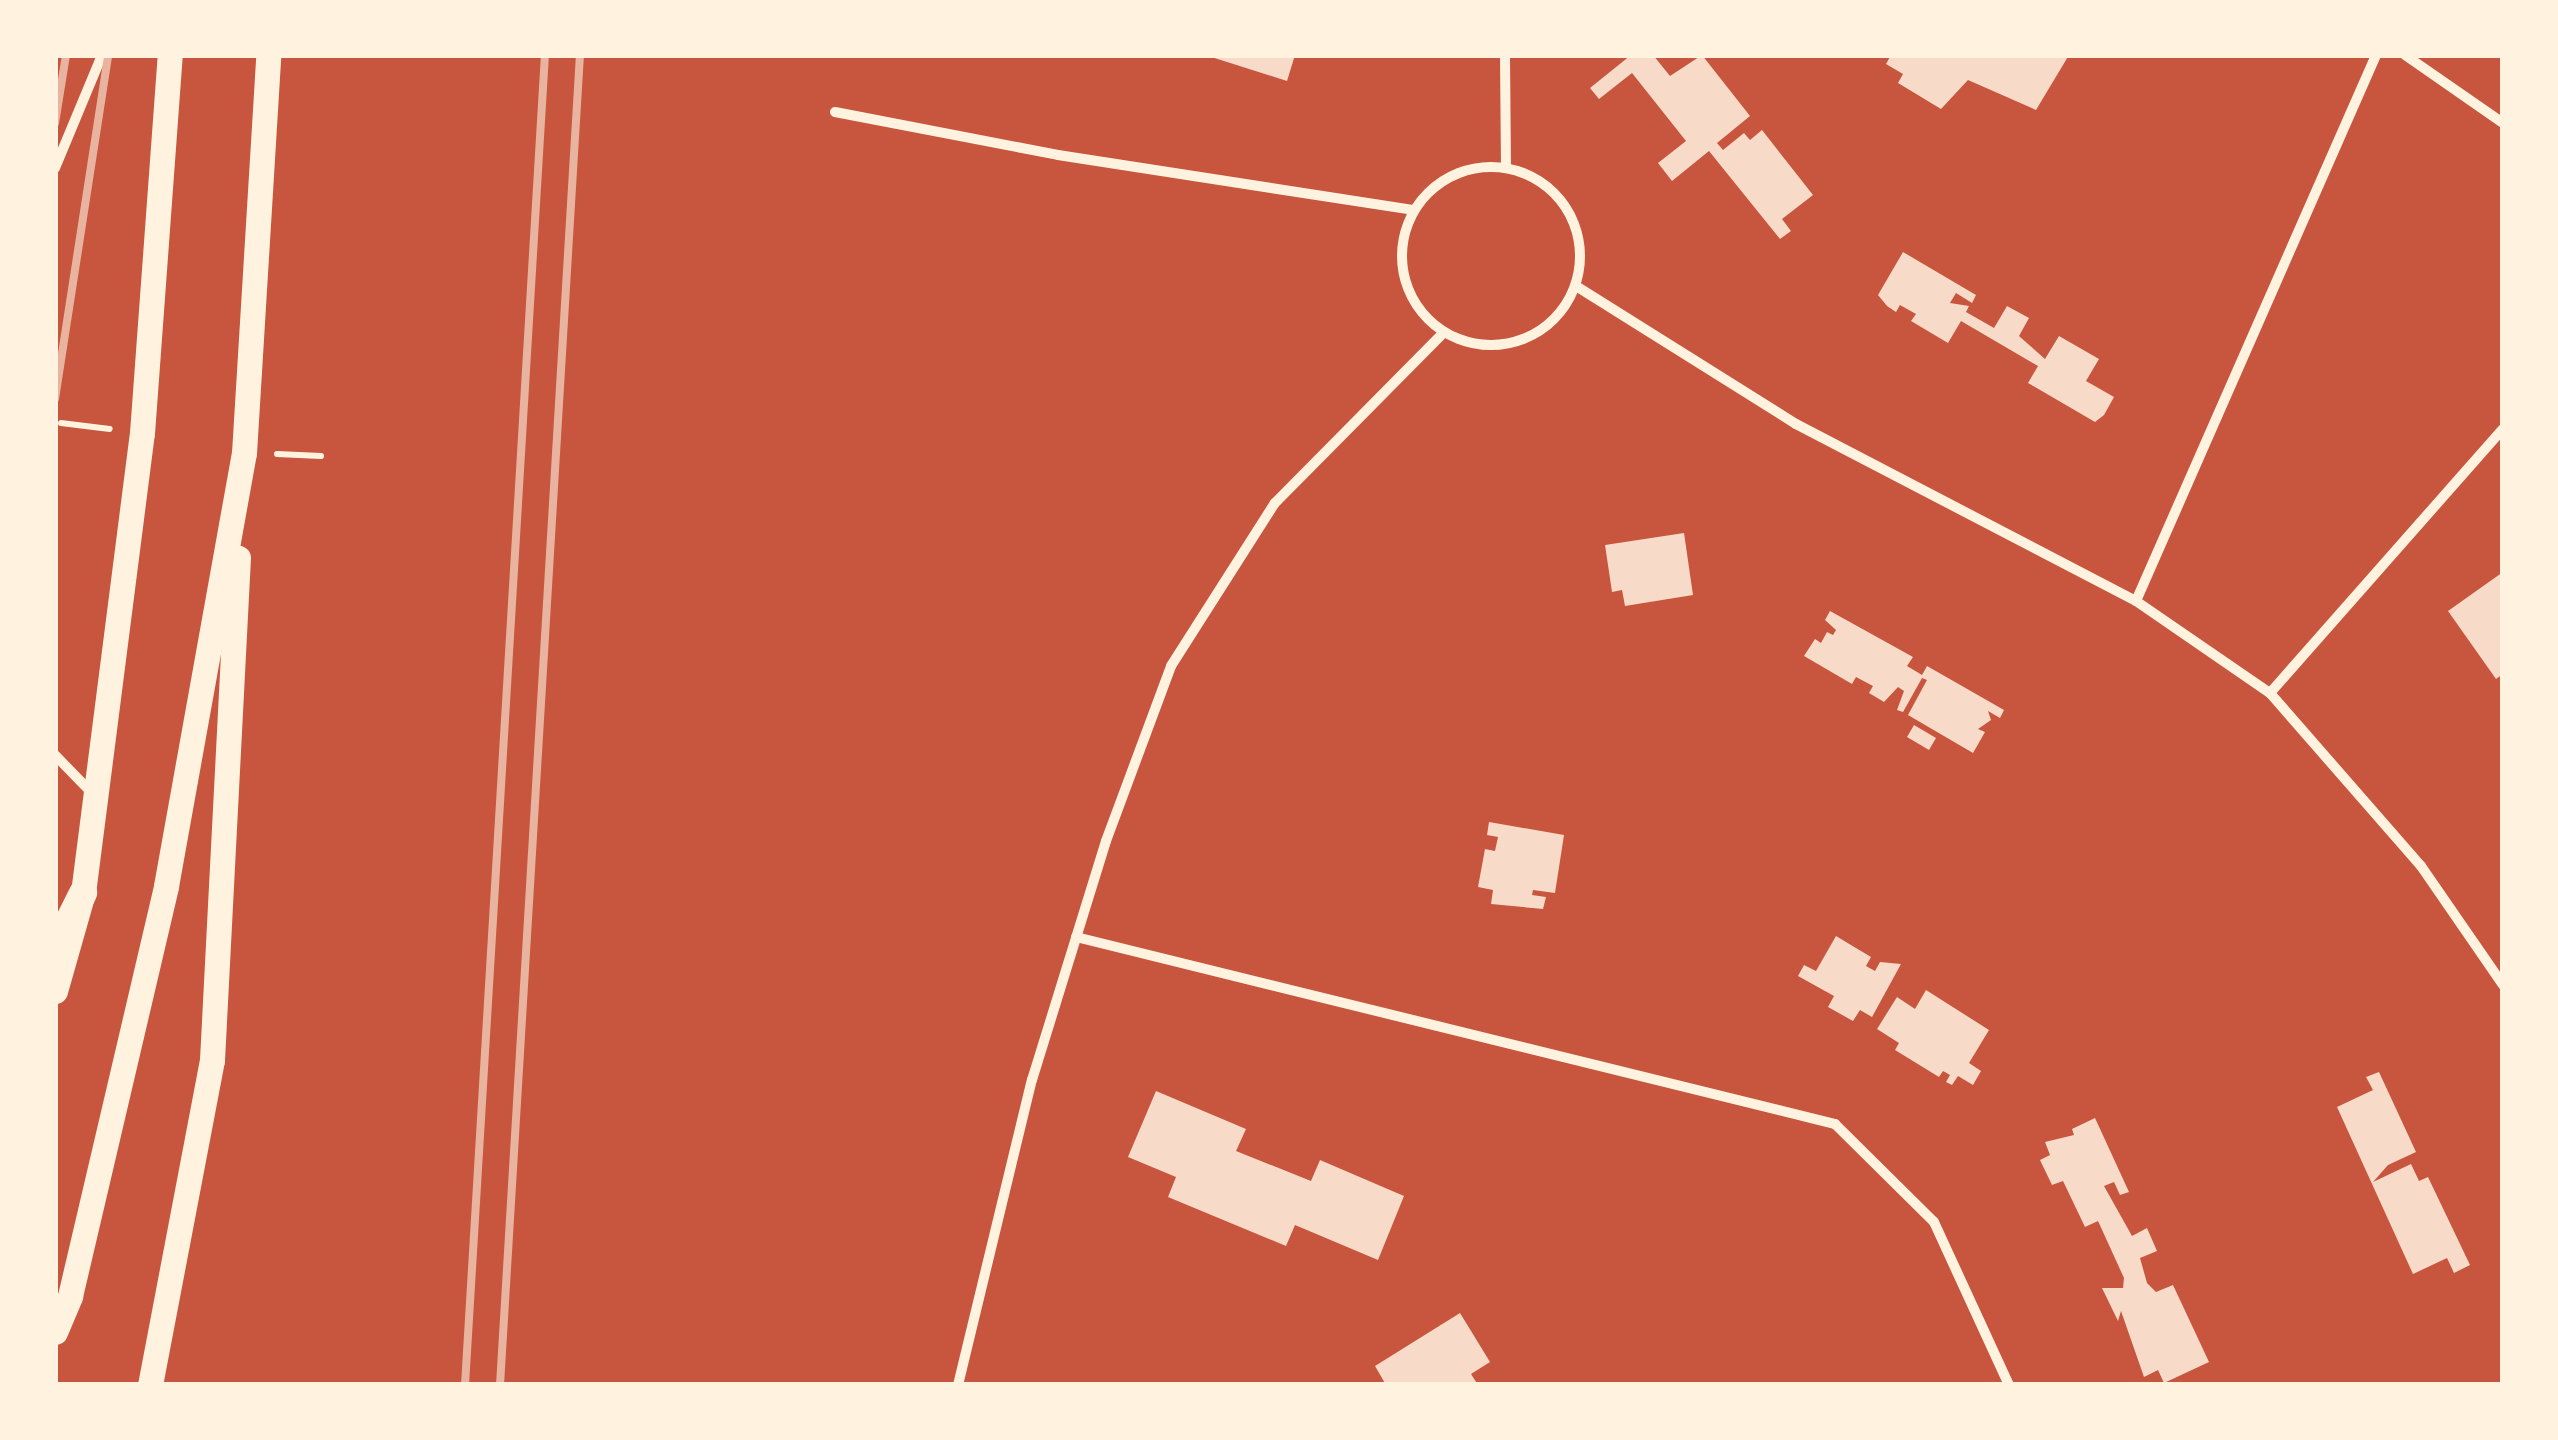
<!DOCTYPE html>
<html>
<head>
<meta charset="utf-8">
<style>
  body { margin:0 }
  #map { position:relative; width:2558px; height:1440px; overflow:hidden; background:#c8553d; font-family:Cabin,sans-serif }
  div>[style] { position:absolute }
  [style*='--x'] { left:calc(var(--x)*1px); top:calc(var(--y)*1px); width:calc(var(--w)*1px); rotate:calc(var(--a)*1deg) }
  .building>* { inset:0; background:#f7dbc8 }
  .path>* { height:6px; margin:-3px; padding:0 3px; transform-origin:3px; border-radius:3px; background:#fff3e0 }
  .minor>* { height:10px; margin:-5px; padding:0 5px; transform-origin:5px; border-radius:5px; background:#fff3e0 }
  .minor>.ring { margin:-5px; padding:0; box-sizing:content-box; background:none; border:10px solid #fff3e0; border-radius:50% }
  .primary>* { height:25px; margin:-12.5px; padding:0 12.5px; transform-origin:12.5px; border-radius:12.5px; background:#fff3e0 }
  .trunk>* { height:28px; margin:-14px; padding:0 14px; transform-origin:14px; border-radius:14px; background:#fff3e0 }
  .rail>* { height:8px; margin:-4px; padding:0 4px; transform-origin:4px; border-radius:4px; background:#e9b49f }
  span { translate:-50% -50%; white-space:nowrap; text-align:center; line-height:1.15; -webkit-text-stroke:9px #fff3e0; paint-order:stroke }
  .frame { position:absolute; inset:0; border:58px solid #fff3e0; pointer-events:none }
</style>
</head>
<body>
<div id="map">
  <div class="building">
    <div style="clip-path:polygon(1205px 55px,1295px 55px,1287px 81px)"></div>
    <div style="clip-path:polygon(1631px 55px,1653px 55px,1670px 76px,1702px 55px,1750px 116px,1717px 143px,1723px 150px,1744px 133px,1750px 140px,1762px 130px,1813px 195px,1782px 219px,1791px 231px,1780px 239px,1709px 151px,1672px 181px,1658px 163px,1686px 141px,1632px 73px,1599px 99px,1590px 88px)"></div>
    <div style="clip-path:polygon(1891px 55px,2069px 55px,2036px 110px,1968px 80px,1941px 109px,1898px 83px,1903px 74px,1886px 64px)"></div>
    <div style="clip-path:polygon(1903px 252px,1976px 295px,1972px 303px,1956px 293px,1950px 303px,1969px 306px,1966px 312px,1994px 328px,2007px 306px,2029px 318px,2019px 336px,2045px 359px,2059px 336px,2099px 359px,2086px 381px,2114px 397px,2104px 415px,2095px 422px,2028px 383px,2038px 366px,1961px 321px,1948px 343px,1911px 321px,1916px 314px,1900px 305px,1896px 312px,1887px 306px,1878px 295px)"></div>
    <div style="clip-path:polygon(1684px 533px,1693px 595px,1625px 606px,1622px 590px,1612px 592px,1605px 545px)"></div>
    <div style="clip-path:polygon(2503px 572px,2503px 674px,2496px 679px,2448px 611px)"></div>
    <div style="clip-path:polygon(1830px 611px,1913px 657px,1907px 666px,1922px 675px,1927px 666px,2004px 710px,2000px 718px,1988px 711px,1991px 720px,1978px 729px,1985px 732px,1973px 753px,1908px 715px,1927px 680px,1922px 678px,1903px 712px,1897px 710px,1904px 691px,1898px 687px,1884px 702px,1869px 693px,1873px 686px,1856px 677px,1852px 684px,1804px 656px,1815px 639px,1821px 643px,1827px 632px,1833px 635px,1836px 630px,1825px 620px)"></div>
    <div style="clip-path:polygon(1914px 725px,1936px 738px,1929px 750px,1907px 737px)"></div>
    <div style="clip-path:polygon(1489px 822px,1564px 835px,1555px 893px,1533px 890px,1532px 895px,1546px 897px,1543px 909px,1491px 904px,1493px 890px,1478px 887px,1485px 849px,1495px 851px,1498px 837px,1487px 835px)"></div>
    <div style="clip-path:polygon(1836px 936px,1871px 957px,1866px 966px,1875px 971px,1880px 962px,1901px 964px,1872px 1017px,1860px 1010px,1853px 1021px,1828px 1007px,1834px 996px,1798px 976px,1804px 965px,1816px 971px)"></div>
    <div style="clip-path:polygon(1926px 990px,1989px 1030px,1969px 1063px,1981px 1071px,1973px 1085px,1958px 1076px,1952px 1085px,1946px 1082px,1950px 1075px,1943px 1071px,1939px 1077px,1895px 1050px,1899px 1043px,1877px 1029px,1897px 997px,1915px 1009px)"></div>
    <div style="clip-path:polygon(2379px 1072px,2416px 1152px,2388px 1165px,2373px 1182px,2411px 1164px,2419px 1181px,2428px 1177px,2470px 1265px,2454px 1273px,2447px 1258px,2413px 1274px,2337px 1107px,2373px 1090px,2366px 1077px)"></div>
    <div style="clip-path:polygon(1156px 1091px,1246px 1129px,1236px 1151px,1311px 1181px,1320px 1160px,1404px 1196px,1378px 1260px,1295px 1225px,1286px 1246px,1168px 1197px,1176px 1177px,1128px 1157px)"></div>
    <div style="clip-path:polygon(2095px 1118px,2129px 1192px,2120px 1195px,2114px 1182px,2104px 1186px,2132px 1236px,2147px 1228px,2157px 1251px,2140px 1258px,2147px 1283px,2156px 1292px,2173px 1285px,2209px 1362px,2164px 1383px,2158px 1370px,2144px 1377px,2121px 1311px,2118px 1321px,2102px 1288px,2123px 1288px,2124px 1278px,2098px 1221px,2085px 1227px,2063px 1181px,2052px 1185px,2040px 1160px,2050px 1155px,2045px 1142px,2074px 1135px,2072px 1129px)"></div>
    <div style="clip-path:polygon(1460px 1313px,1490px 1362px,1471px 1374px,1478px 1385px,1386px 1385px,1375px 1366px)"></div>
  </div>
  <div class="path">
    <div style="--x:61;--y:423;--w:49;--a:7"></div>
    <div style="--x:277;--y:454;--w:44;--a:2.6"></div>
  </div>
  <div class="minor">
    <div style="--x:1505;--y:55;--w:113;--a:89.5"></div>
    <div style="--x:2405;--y:55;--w:119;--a:34.8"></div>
    <div style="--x:835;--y:112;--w:227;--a:10.9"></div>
    <div style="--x:1058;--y:155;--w:359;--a:8.8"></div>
    <div class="ring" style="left:1402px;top:167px;width:168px;height:168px"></div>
    <div style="--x:55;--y:168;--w:122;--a:-67.4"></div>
    <div style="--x:1576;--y:286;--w:260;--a:32.1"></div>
    <div style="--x:1796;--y:424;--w:383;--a:27.5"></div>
    <div style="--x:2136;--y:601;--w:163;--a:34.5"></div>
    <div style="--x:2270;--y:693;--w:230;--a:48.9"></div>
    <div style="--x:2421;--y:866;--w:145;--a:55.4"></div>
    <div style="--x:2136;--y:601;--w:596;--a:-66.27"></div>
    <div style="--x:2270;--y:693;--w:352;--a:-48.6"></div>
    <div style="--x:55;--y:755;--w:52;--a:45.8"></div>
    <div style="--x:1076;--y:937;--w:782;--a:13.84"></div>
    <div style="--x:1835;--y:1124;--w:139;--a:44.7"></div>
    <div style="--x:1934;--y:1222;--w:179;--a:65.3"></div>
    <div style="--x:958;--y:1385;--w:314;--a:-76.4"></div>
    <div style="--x:1032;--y:1080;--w:250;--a:-72.8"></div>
    <div style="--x:1106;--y:841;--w:187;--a:-69.6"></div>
    <div style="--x:1171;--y:666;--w:193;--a:-57.5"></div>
    <div style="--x:1275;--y:503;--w:239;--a:-45.3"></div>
  </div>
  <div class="primary">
    <div style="--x:55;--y:991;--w:102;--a:-74.1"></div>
    <div style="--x:83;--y:893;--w:464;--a:-82.7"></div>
    <div style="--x:142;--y:433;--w:379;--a:-85.8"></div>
    <div style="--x:55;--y:1332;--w:39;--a:-67"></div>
    <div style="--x:70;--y:1296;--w:421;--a:-76.8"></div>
    <div style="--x:166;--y:886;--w:440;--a:-79.8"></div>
    <div style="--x:244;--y:453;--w:399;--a:-86.5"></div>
    <div style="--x:150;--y:1385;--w:331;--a:-79.2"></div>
    <div style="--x:212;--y:1060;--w:503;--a:-87.04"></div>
  </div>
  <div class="trunk">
    <div style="--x:55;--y:949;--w:63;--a:-63.4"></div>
  </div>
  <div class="rail">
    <div style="--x:55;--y:123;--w:69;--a:-80.8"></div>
    <div style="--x:55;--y:399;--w:348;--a:-81.2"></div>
    <div style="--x:465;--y:1385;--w:1332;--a:-86.56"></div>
    <div style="--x:500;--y:1385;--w:1332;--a:-86.56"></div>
  </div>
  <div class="frame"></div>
</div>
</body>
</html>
